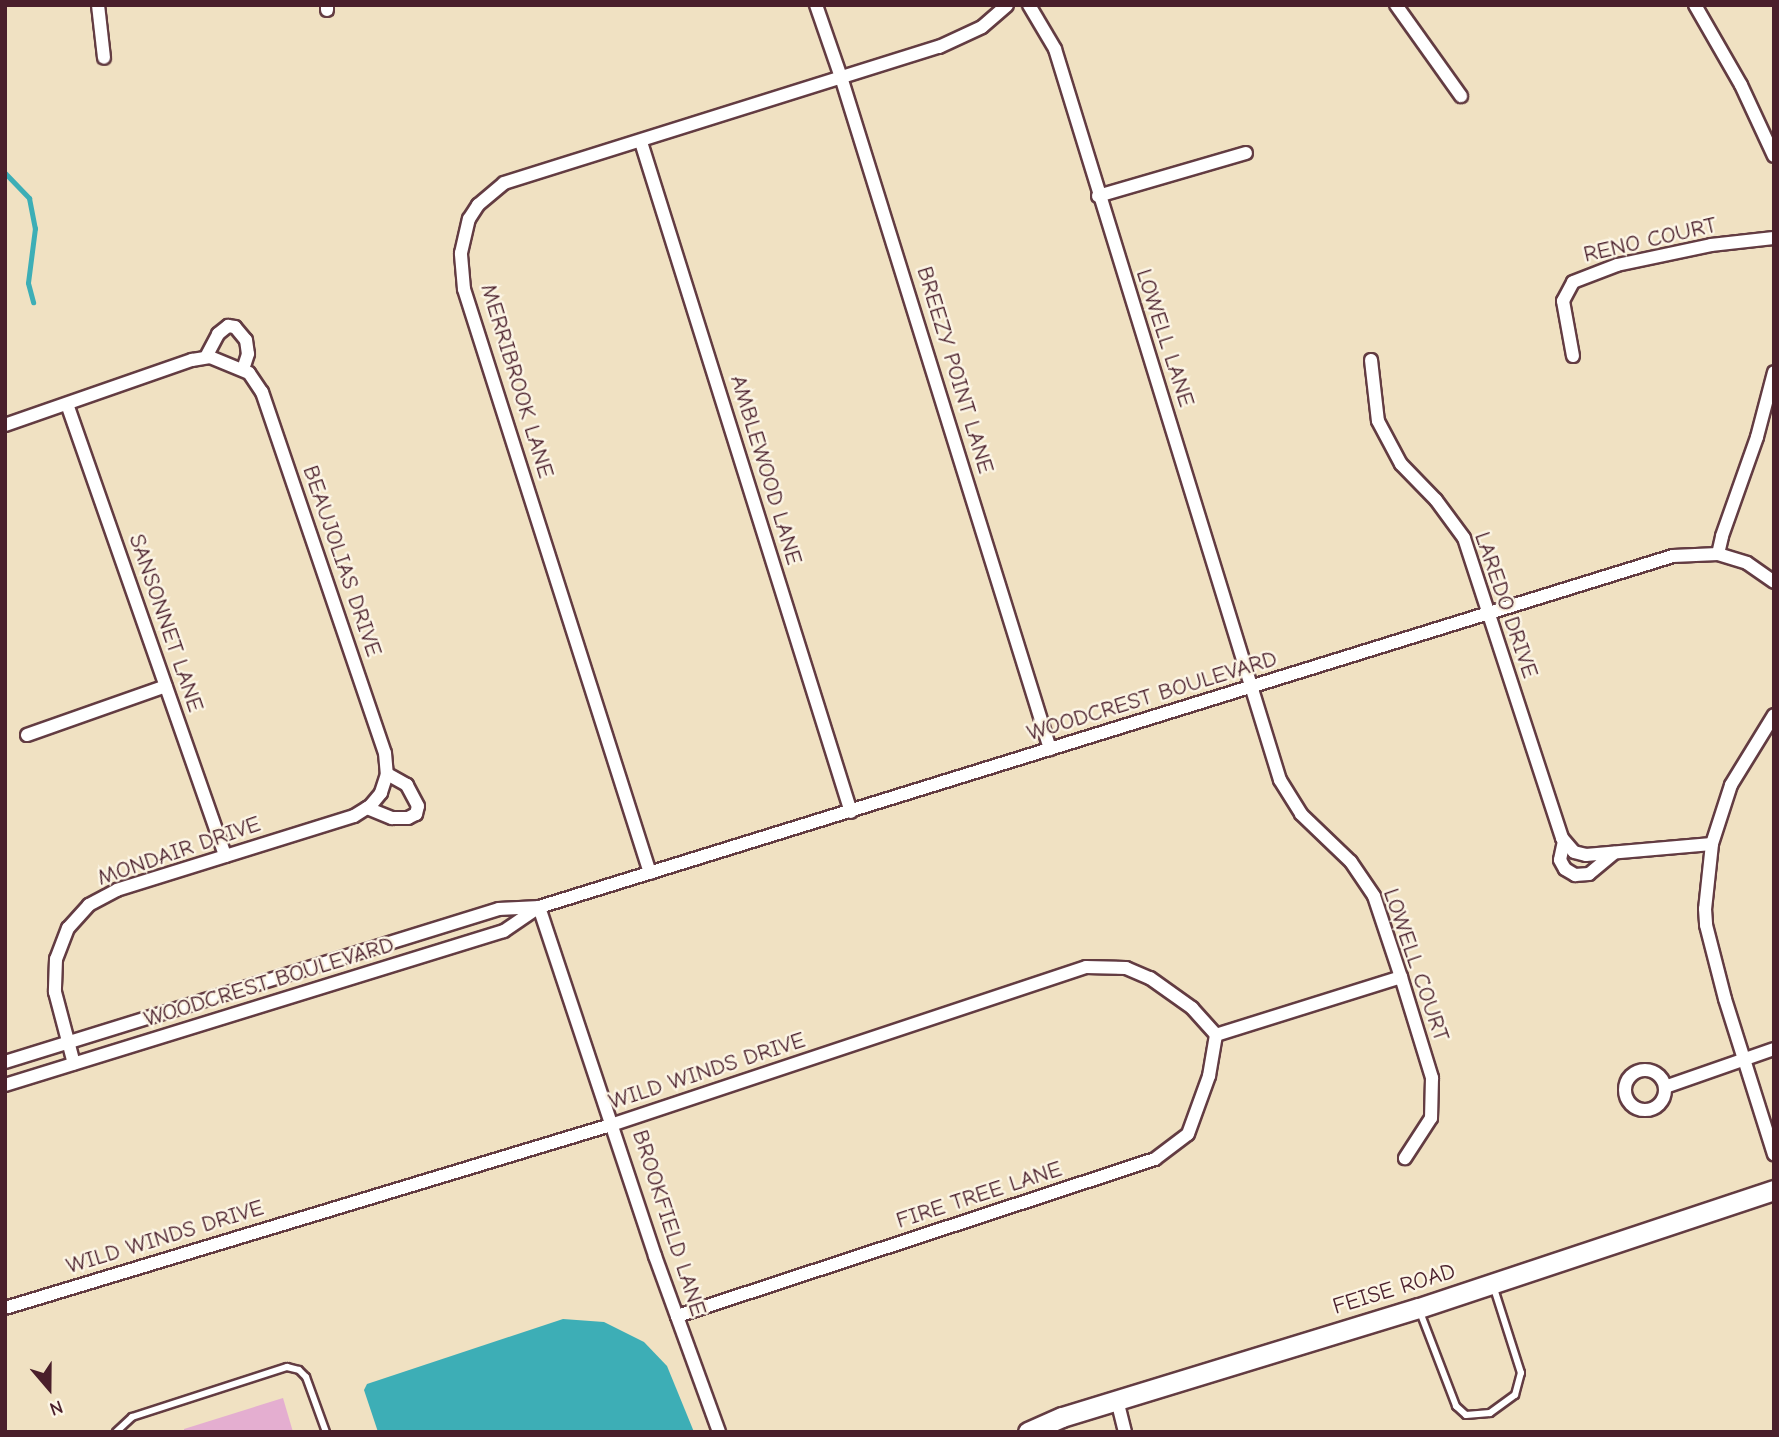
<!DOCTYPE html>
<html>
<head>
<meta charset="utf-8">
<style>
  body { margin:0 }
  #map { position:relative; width:1779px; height:1437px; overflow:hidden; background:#f0e1c2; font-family:"Comic Neue",sans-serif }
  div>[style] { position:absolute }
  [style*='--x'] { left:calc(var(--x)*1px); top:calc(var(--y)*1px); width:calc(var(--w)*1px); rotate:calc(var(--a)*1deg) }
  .water>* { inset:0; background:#3daeb6 }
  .stream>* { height:5px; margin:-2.5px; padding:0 2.5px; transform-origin:2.5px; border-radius:2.5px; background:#3daeb6 }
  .building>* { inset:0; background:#e4aed0 }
  .roads { filter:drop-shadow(2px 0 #633c42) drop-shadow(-2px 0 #633c42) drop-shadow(0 2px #633c42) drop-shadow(0 -2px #633c42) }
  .lane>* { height:6px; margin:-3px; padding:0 3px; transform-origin:3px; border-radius:3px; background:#fff }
  .street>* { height:12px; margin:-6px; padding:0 6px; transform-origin:6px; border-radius:6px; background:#fff }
  .street>.ring { margin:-6px; padding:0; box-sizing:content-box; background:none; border:12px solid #fff; border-radius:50% }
  .secondary>* { height:19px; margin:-9.5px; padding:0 9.5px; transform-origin:9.5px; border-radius:9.5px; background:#fff }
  span { translate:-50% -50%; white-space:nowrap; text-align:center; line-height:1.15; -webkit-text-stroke:5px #fcf5e5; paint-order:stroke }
  .street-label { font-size:23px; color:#4a1f2b }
  .frame { position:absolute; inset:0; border:7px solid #4a1f2b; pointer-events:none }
  .north { position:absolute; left:14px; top:1353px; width:70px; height:70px; -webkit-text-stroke:5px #fcf5e5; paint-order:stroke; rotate:160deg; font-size:19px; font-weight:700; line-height:28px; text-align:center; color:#4a1f2b }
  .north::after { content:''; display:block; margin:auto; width:24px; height:32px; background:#4a1f2b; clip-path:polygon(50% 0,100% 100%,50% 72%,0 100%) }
</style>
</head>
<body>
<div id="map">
  <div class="water">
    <div style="clip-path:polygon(563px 1319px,604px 1322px,644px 1342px,667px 1366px,694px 1432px,378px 1432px,364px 1390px,367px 1384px)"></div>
  </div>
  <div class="stream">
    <div style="--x:5;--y:173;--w:35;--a:46"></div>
    <div style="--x:29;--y:198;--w:31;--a:79"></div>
    <div style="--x:35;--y:228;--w:55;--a:97.3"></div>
    <div style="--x:28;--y:283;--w:20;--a:75"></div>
  </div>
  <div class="building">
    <div style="clip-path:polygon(283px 1398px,293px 1432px,184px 1432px,184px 1429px)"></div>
  </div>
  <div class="roads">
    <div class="lane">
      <div style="--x:1420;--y:1312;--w:101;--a:69"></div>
      <div style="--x:1456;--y:1406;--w:13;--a:42"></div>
      <div style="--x:1466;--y:1415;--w:24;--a:-5"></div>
      <div style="--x:1490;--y:1413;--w:31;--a:-36"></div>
      <div style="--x:1515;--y:1395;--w:23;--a:-75"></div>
      <div style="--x:1521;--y:1373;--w:92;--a:-107.7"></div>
      <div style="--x:116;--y:1432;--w:22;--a:-43"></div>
      <div style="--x:132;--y:1417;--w:163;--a:-17.9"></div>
      <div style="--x:287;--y:1367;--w:12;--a:14"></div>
      <div style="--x:299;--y:1370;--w:10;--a:45"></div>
      <div style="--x:306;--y:1377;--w:59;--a:70"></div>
    </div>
    <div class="street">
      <div style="--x:98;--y:5;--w:53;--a:83.5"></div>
      <div style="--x:816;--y:5;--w:76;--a:70.9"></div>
      <div style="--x:841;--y:77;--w:704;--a:72.72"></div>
      <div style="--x:1029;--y:5;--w:51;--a:59.4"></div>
      <div style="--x:1055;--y:49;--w:765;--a:72.89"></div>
      <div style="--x:1280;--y:780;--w:40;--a:58"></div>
      <div style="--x:1301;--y:814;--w:69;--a:43.8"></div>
      <div style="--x:1351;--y:862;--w:41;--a:55.9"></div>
      <div style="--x:1374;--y:896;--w:85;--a:71.6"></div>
      <div style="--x:1401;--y:977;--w:106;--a:72.9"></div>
      <div style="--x:1432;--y:1078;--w:40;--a:91.4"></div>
      <div style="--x:1431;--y:1118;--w:48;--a:123"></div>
      <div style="--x:1396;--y:5;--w:112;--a:54.5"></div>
      <div style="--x:1695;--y:5;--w:92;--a:60.1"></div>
      <div style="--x:1741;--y:85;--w:78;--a:65.1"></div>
      <div style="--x:327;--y:10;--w:5;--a:-90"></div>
      <div style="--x:641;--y:142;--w:702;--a:72.6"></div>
      <div style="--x:1098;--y:196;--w:154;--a:-16.2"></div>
      <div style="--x:1573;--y:356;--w:56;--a:-100.3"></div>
      <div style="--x:1563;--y:301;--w:21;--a:-62"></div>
      <div style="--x:1573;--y:282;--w:47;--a:-21.1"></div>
      <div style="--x:1617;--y:265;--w:96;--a:-12"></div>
      <div style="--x:1711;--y:245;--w:63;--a:-6.3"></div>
      <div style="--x:206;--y:357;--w:26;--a:-62"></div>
      <div style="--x:218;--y:334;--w:13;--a:-39"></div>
      <div style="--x:228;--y:326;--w:7;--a:8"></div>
      <div style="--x:235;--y:327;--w:17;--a:50"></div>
      <div style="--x:246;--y:340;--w:14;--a:82"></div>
      <div style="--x:248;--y:354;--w:16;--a:108"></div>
      <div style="--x:1371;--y:360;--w:61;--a:83.5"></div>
      <div style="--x:1378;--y:421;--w:49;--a:61.9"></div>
      <div style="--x:1401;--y:464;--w:50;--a:45.8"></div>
      <div style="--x:1436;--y:500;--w:47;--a:53.6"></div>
      <div style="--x:1464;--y:538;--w:316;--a:71.9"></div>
      <div style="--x:1562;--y:838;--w:18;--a:49"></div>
      <div style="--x:1574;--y:852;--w:12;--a:14"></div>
      <div style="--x:1586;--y:855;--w:126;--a:-5"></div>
      <div style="--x:67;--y:404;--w:479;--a:70.7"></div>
      <div style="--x:5;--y:425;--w:198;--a:-19.2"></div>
      <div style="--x:192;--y:360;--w:18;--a:-9"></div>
      <div style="--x:210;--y:357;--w:42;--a:22.3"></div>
      <div style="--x:249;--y:373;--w:23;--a:56"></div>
      <div style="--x:262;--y:392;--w:381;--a:71.2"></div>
      <div style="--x:385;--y:753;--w:21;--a:85"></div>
      <div style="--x:387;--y:774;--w:20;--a:108"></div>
      <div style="--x:381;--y:793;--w:17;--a:130"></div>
      <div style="--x:370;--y:806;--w:19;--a:148"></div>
      <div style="--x:354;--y:816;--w:248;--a:162.7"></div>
      <div style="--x:117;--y:890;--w:32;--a:152"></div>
      <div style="--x:89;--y:905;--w:31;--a:132"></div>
      <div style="--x:68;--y:928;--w:33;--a:111"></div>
      <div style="--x:56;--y:959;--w:33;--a:92"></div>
      <div style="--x:55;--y:992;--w:74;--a:75.2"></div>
      <div style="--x:1718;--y:554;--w:18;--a:-77"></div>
      <div style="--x:1722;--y:536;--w:105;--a:-70.5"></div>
      <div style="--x:1757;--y:437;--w:67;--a:-75.3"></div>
      <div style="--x:1774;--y:715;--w:82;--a:121.6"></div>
      <div style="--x:1731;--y:785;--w:62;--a:107.9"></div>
      <div style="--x:1712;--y:844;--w:65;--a:96.1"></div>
      <div style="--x:1705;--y:909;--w:16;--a:86"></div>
      <div style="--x:1706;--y:925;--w:76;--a:75.6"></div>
      <div style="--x:1725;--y:999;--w:163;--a:72.5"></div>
      <div style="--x:27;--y:735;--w:147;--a:-19.4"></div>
      <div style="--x:367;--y:808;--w:27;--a:22"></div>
      <div style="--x:392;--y:818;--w:16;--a:0"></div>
      <div style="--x:408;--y:818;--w:9;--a:-27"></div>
      <div style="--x:416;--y:814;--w:8;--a:-76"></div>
      <div style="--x:418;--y:806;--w:24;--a:-118"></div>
      <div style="--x:407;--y:785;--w:23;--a:-151"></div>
      <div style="--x:1564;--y:841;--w:19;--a:102"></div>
      <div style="--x:1560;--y:860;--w:10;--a:61"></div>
      <div style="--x:1565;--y:869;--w:12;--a:31"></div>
      <div style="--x:1575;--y:875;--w:14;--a:-4"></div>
      <div style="--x:1589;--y:874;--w:33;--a:-40"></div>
      <div style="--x:650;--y:873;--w:613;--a:-107.67"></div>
      <div style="--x:464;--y:289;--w:36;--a:-95"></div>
      <div style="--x:461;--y:253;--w:35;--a:-77"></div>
      <div style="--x:469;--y:219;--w:17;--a:-57"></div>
      <div style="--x:478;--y:205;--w:34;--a:-40"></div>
      <div style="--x:504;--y:183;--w:456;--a:-17.4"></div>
      <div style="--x:939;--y:47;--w:47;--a:-24.9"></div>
      <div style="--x:982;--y:27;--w:33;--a:-41"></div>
      <div style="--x:539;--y:907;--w:368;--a:71.6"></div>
      <div style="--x:655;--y:1256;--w:187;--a:70"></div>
      <div style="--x:5;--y:1062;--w:517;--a:-17.21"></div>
      <div style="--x:499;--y:909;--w:40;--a:-2.9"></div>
      <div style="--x:539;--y:907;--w:1187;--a:-17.2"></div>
      <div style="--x:1673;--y:556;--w:45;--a:-2.5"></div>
      <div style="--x:1718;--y:554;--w:30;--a:17"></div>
      <div style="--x:1747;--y:563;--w:33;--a:35"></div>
      <div class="ring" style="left:1625px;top:1070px;width:28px;height:28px"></div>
      <div style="--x:5;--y:1085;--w:522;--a:-17.15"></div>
      <div style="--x:504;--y:931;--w:42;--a:-34.4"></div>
      <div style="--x:1665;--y:1087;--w:115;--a:-19.2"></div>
      <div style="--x:5;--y:1308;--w:636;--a:-16.81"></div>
      <div style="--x:614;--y:1124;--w:497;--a:-18.4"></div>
      <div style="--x:1086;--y:967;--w:40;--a:1.4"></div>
      <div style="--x:1126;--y:968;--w:26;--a:23"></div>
      <div style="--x:1150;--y:978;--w:52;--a:35.5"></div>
      <div style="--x:1192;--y:1008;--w:36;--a:48"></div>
      <div style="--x:1216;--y:1035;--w:194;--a:-17.4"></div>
      <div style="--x:677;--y:1316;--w:503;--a:-18.18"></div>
      <div style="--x:1155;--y:1159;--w:41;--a:-37.1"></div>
      <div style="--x:1188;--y:1134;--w:62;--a:-70.1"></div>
      <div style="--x:1209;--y:1076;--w:42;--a:-80.3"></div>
      <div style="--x:1117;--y:1400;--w:33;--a:76"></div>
    </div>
    <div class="secondary">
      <div style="--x:1028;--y:1432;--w:37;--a:-24"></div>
      <div style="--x:1062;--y:1417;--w:373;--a:-17"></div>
      <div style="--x:1419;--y:1308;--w:374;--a:-18.4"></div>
    </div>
  </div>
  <div class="street-label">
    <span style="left:1650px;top:240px;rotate:-13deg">RENO COURT</span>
    <span style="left:1165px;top:338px;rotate:72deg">LOWELL LANE</span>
    <span style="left:955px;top:370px;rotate:73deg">BREEZY POINT LANE</span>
    <span style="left:517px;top:381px;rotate:73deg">MERRIBROOK LANE</span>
    <span style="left:766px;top:470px;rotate:73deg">AMBLEWOOD LANE</span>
    <span style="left:342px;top:561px;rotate:71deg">BEAUJOLIAS DRIVE</span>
    <span style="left:1506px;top:605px;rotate:71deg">LAREDO DRIVE</span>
    <span style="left:166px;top:623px;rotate:71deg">SANSONNET LANE</span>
    <span style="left:1152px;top:696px;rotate:-17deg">WOODCREST BOULEVARD</span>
    <span style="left:179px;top:851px;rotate:-19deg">MONDAIR DRIVE</span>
    <span style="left:1416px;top:965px;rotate:71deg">LOWELL COURT</span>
    <span style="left:269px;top:982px;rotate:-17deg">WOODCREST BOULEVARD</span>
    <span style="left:707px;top:1071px;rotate:-18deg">WILD WINDS DRIVE</span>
    <span style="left:979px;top:1195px;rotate:-18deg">FIRE TREE LANE</span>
    <span style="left:669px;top:1223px;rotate:72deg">BROOKFIELD LANE</span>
    <span style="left:165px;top:1237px;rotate:-17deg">WILD WINDS DRIVE</span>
    <span style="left:1394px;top:1289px;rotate:-17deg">FEISE ROAD</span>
  </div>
  <div class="frame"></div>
  <div class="north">N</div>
</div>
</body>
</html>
